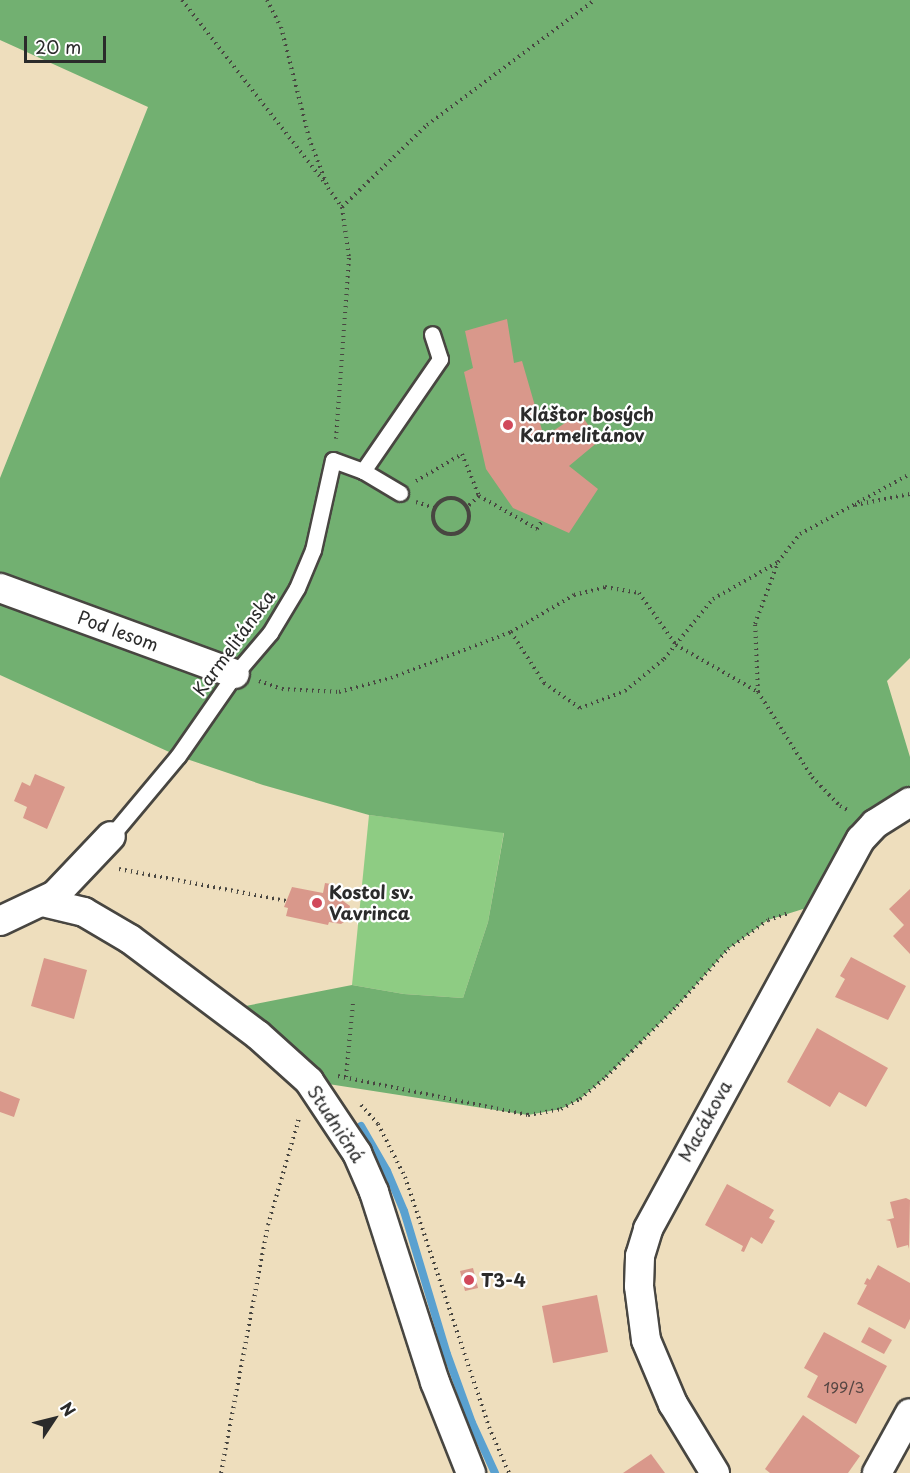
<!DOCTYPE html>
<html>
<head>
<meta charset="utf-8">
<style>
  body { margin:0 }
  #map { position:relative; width:910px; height:1473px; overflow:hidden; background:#eedebd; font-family:"Playpen Sans",sans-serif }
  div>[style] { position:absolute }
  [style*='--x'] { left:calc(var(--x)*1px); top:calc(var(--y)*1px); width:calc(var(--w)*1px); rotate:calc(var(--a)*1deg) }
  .green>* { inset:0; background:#8ecc83 }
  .forest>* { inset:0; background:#72b071 }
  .stream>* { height:8px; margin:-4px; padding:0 4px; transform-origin:4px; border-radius:4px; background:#5aa1d0 }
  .building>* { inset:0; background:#d9988b }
  .path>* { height:4px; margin-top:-2px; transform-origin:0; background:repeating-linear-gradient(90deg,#484641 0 1.5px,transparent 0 6px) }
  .path>.ring { margin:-2px; padding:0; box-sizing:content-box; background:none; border:4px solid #484641; border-radius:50% }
  .roads { filter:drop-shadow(2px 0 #484641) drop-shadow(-2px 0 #484641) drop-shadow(0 2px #484641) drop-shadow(0 -2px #484641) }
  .service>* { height:15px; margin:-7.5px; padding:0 7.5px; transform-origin:7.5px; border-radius:7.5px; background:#fff }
  .minor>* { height:28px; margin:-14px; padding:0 14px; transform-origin:14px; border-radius:14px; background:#fff }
  .dots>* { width:16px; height:16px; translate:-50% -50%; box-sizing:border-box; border:3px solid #fff; border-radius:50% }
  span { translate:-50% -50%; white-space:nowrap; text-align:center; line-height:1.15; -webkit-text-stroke:4.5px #fff; paint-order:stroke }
  .number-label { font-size:15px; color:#564643 }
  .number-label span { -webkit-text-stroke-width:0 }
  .poi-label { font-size:18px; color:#2b2b2b; font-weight:700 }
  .left { translate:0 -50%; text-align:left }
  .street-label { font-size:18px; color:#2b2b2b }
  .north { position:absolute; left:24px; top:1389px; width:60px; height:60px; -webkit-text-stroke:4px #fff; paint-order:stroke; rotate:55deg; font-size:16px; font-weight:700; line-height:24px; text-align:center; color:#2b2b2b }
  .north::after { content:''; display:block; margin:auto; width:21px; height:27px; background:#2b2b2b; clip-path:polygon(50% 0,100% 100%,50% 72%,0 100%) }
  .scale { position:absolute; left:24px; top:36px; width:82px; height:27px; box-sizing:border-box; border:3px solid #2b2b2b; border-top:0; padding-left:8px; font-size:18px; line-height:21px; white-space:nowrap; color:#2b2b2b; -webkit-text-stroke:4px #fff; paint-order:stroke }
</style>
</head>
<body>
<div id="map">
  <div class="green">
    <div style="clip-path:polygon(369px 815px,504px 832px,488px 922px,463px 998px,404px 994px,352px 985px)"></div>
  </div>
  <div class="forest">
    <div style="clip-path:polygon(0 0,910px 0,910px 658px,887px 681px,910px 757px,910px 802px,897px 809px,819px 912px,803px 909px,768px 920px,728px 949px,677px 1006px,606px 1077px,580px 1099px,561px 1109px,528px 1115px,309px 1081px,225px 1010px,352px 985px,404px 994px,463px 998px,488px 922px,504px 833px,369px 815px,263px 785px,178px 756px,0 675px,0 478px,148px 107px,0 40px)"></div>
  </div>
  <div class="stream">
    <div style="--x:361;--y:1126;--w:52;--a:60"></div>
    <div style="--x:387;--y:1171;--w:43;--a:67"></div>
    <div style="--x:404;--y:1211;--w:149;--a:73.3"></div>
    <div style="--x:447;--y:1354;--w:73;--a:70.1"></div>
    <div style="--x:472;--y:1423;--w:55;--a:65.3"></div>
  </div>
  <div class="building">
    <div style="clip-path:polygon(507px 319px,514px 363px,522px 361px,544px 437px,580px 413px,599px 441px,569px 466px,598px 489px,569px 533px,513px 508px,486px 469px,464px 372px,473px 368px,465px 331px)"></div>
    <div style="clip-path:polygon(35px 774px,65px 787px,47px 829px,23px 818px,27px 807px,14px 801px,22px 782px,30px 786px)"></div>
    <div style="clip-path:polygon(325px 883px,342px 886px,339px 898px,350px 906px,347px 920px,341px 924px,329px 922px,328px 925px,286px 916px,288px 908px,284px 907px,292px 887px,323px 893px)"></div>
    <div style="clip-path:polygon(910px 889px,910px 954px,893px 936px,904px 925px,889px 909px)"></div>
    <div style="clip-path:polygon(851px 957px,906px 986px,888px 1020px,835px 997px,845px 979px,840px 976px)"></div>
    <div style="clip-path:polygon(44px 958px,87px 970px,74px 1019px,31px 1006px)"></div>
    <div style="clip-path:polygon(817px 1028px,888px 1068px,866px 1107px,839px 1092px,830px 1107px,787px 1082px)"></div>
    <div style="clip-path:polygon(0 1091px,20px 1099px,14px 1117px,0 1112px)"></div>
    <div style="clip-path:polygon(727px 1184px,774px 1210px,769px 1218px,775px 1221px,762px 1244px,751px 1237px,744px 1252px,741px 1251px,743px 1246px,705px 1225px)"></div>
    <div style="clip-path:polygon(906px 1198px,910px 1200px,909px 1249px,908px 1245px,897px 1248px,890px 1221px,886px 1220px,894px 1218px,890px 1202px)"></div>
    <div style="clip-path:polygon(878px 1265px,910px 1283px,910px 1319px,905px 1329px,857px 1304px,867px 1285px,864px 1284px,867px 1278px,870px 1280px)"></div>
    <div style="clip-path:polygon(473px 1268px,478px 1288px,465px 1291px,460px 1271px)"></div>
    <div style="clip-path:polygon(597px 1295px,608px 1352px,553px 1363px,542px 1306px)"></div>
    <div style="clip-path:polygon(869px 1327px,892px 1340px,884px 1354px,861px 1342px)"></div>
    <div style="clip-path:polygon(824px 1332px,887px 1366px,856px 1424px,807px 1397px,818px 1376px,804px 1368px)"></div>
    <div style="clip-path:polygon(803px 1415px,860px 1456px,848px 1473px,770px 1473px,765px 1469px)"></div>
    <div style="clip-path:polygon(651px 1454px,665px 1473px,623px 1473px)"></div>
  </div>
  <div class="path">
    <div style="--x:182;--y:0;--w:231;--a:52"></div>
    <div style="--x:267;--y:0;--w:30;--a:63"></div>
    <div style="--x:281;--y:27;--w:114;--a:75.8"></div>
    <div style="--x:309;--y:138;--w:53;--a:69.2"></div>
    <div style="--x:328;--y:188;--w:24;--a:54"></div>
    <div style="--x:342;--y:207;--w:51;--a:82.2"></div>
    <div style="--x:349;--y:258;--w:181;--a:94.1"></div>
    <div style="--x:342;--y:207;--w:118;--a:-44"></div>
    <div style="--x:427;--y:125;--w:209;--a:-36.7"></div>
    <div style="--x:416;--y:481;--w:53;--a:-30.4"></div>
    <div style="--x:462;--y:454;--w:45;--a:68"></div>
    <div style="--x:479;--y:496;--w:16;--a:137"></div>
    <div style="--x:479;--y:496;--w:67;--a:29.6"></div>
    <div style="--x:537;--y:529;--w:9;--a:-58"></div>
    <div class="ring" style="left:433px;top:498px;width:32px;height:32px"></div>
    <div style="--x:416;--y:502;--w:20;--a:18"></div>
    <div style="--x:855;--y:505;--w:56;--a:-11.3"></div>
    <div style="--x:511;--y:632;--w:61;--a:57.1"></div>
    <div style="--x:544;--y:683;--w:44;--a:34.8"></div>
    <div style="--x:580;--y:708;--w:48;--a:-20.7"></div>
    <div style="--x:625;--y:691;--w:50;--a:-39.4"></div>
    <div style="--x:664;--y:659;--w:77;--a:-50.8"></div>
    <div style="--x:713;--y:599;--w:75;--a:-29.6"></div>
    <div style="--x:259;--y:681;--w:24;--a:19"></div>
    <div style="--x:282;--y:689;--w:57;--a:3"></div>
    <div style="--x:339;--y:692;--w:54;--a:-15.1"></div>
    <div style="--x:391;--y:678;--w:129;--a:-21"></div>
    <div style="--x:511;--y:632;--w:73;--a:-30.4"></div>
    <div style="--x:574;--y:595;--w:32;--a:-14"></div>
    <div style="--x:605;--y:587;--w:35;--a:10"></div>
    <div style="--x:639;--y:593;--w:64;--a:54.6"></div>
    <div style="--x:676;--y:645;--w:95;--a:29.8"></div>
    <div style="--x:758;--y:692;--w:68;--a:-92.5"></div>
    <div style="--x:755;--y:624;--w:66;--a:-69.6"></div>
    <div style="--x:778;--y:562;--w:36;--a:-52"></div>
    <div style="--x:800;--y:534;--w:125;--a:-28.6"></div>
    <div style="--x:758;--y:692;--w:101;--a:57.6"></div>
    <div style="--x:812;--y:777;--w:40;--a:46"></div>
    <div style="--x:840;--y:806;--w:11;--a:27"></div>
    <div style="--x:119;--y:869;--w:170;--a:10.8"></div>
    <div style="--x:338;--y:1076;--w:194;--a:11.6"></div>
    <div style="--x:528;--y:1115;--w:34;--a:-10"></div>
    <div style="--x:561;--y:1109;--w:21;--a:-28"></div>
    <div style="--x:580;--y:1099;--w:34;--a:-40"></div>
    <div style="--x:606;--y:1077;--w:100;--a:-45"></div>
    <div style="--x:677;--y:1006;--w:76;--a:-48.2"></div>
    <div style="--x:728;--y:949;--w:49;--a:-35.9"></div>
    <div style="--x:768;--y:920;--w:22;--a:-18"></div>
    <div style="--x:346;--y:1077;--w:74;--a:-84.6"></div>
    <div style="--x:361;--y:1105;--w:25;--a:48"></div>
    <div style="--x:378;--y:1124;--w:59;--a:63"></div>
    <div style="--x:405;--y:1177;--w:264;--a:71.4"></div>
    <div style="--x:489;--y:1427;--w:50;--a:66.5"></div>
    <div style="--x:221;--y:1473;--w:252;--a:-79.3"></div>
    <div style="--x:268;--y:1225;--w:111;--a:-73.8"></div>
  </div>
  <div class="roads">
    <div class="service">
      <div style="--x:363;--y:471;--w:43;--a:30.7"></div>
      <div style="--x:111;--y:836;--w:104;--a:-50.1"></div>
      <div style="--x:178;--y:756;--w:100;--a:-55.2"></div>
      <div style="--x:235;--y:674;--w:54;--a:-49.5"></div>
      <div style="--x:270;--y:633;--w:52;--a:-59"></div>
      <div style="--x:297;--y:588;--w:41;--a:-67.2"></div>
      <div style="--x:313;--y:550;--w:92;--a:-77.5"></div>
      <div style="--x:333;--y:460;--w:32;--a:20"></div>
      <div style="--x:363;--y:471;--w:136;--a:-55.5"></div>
      <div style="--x:440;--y:359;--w:26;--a:-108"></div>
    </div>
    <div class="minor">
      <div style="--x:0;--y:588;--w:250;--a:20.1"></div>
      <div style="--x:42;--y:902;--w:43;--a:13.4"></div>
      <div style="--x:84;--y:912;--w:53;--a:30.4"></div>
      <div style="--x:130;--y:939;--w:160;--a:36.9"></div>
      <div style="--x:258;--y:1035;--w:69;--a:42"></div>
      <div style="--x:309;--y:1081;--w:87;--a:56.3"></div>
      <div style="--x:357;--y:1153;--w:43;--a:66.4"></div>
      <div style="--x:374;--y:1192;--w:200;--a:72.2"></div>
      <div style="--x:435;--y:1382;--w:98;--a:68.4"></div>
      <div style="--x:0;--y:921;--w:61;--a:-25.3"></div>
      <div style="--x:55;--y:895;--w:81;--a:-46.5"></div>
      <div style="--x:715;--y:1473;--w:81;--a:-121.3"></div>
      <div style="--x:673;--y:1404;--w:69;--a:-112.9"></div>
      <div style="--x:646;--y:1340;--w:54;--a:-97.4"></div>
      <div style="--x:639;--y:1286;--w:30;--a:-88"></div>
      <div style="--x:640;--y:1256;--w:28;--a:-73"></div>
      <div style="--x:648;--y:1229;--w:444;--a:-61.4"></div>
      <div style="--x:861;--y:839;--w:21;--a:-47"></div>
      <div style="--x:875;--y:824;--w:41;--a:-32.2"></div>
      <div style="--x:877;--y:1473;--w:68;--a:-61.2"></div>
    </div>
  </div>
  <div class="dots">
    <div style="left:508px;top:425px;background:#d1495b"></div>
    <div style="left:317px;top:903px;background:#d1495b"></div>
    <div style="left:469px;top:1280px;background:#d1495b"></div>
  </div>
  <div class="number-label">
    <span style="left:844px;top:1387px">199/3</span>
  </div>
  <div class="poi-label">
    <span class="left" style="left:520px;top:425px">Kláštor bosých<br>Karmelitánov</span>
    <span class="left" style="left:329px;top:903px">Kostol sv.<br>Vavrinca</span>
    <span class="left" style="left:481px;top:1280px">T3-4</span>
  </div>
  <div class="street-label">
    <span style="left:118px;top:631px;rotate:20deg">Pod lesom</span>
    <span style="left:234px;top:643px;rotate:-54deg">Karmelitánska</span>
    <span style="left:705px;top:1121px;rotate:-61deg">Macákova</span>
    <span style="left:336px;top:1124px;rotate:57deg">Studničná</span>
  </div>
  <div class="north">N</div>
  <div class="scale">20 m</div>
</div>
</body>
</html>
